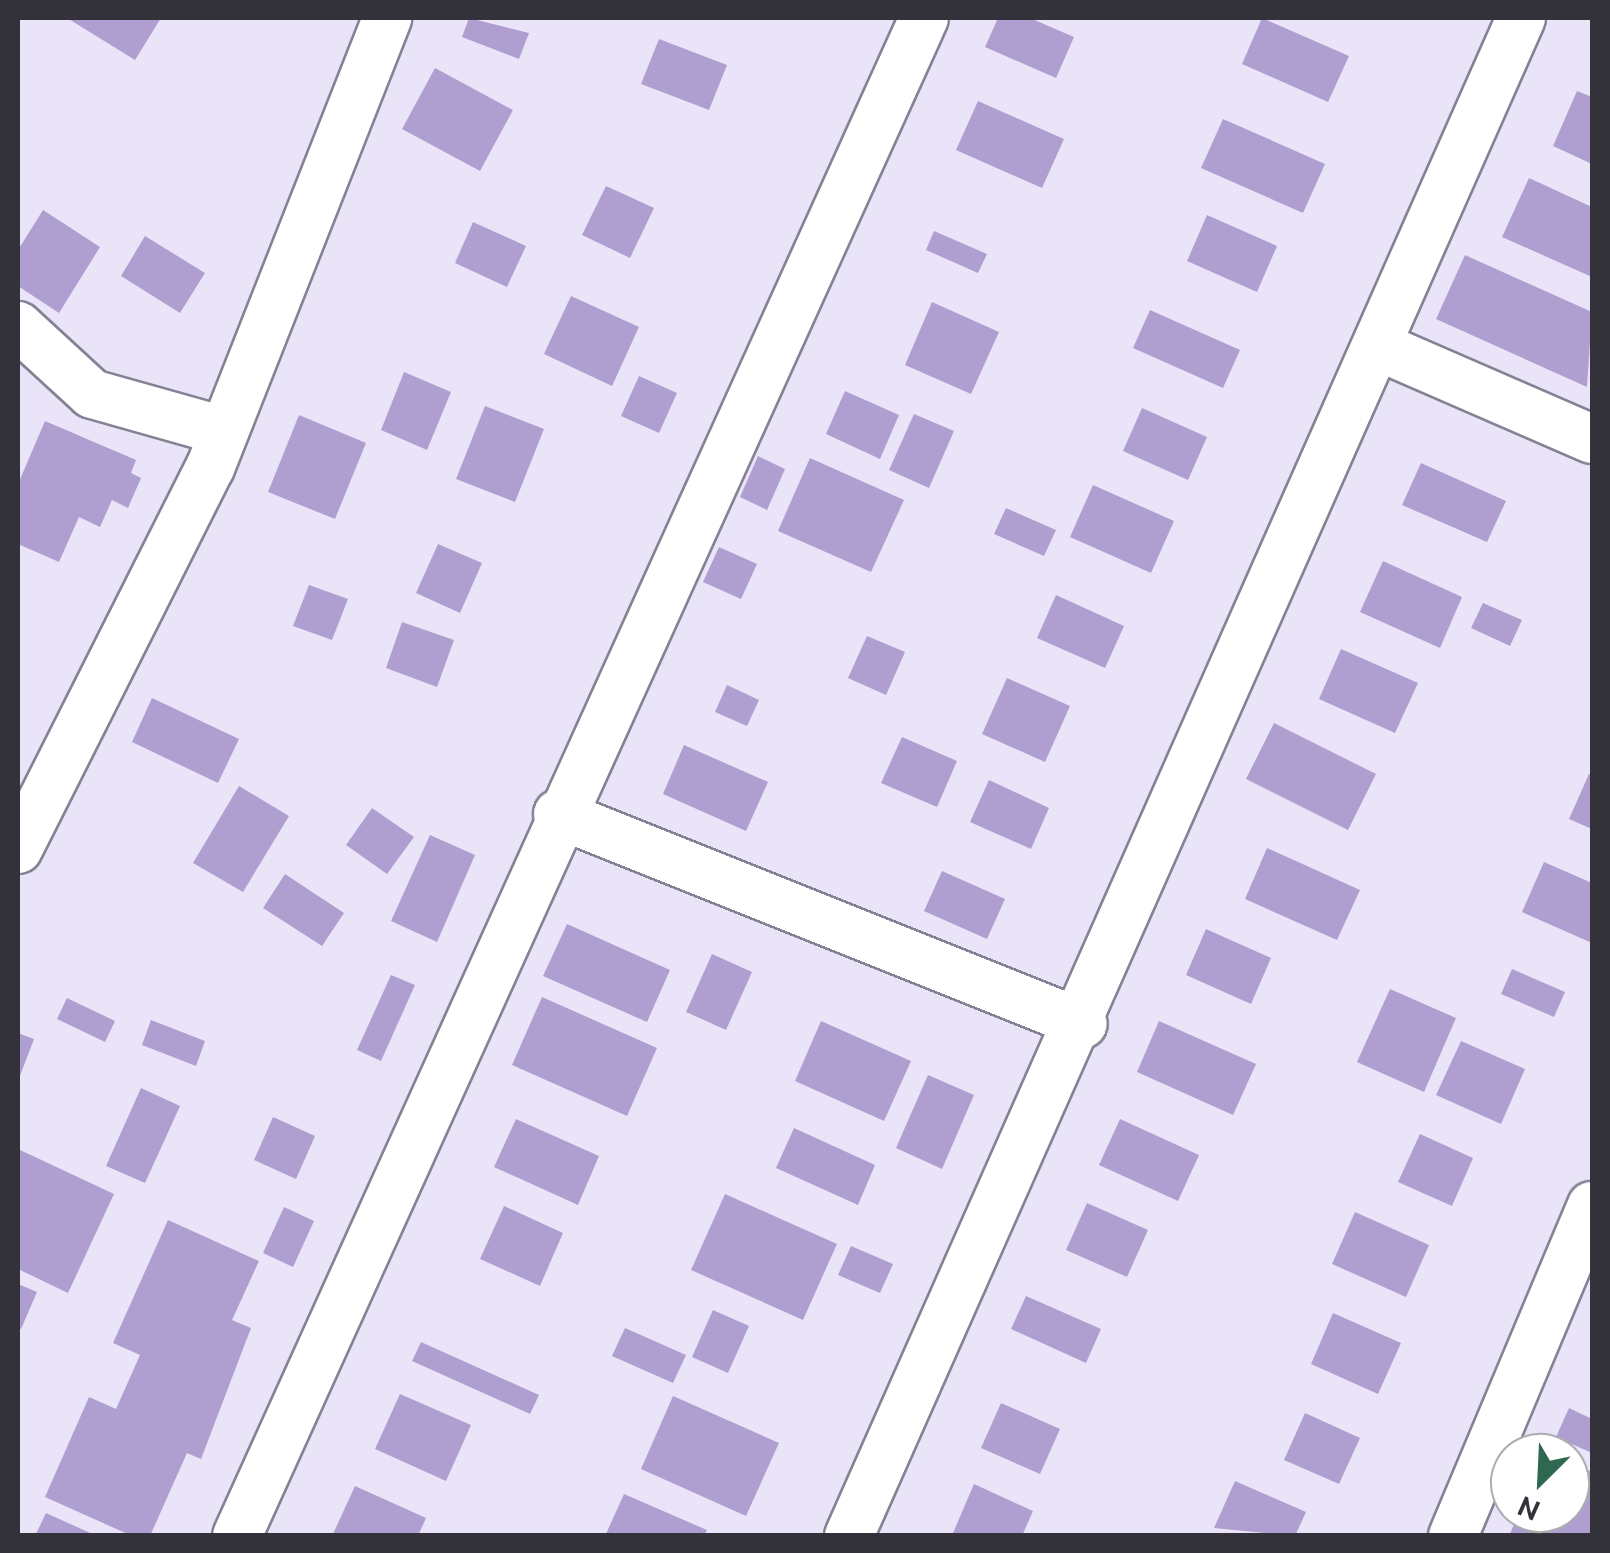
<!DOCTYPE html>
<html>
<head>
<meta charset="utf-8">
<style>
  body { margin:0 }
  #map { position:relative; width:1610px; height:1553px; overflow:hidden; background:#eae4f9; font-family:Ubuntu,sans-serif }
  div>[style] { position:absolute }
  [style*='--x'] { left:calc(var(--x)*1px); top:calc(var(--y)*1px); width:calc(var(--w)*1px); rotate:calc(var(--a)*1deg) }
  .building>* { inset:0; background:#af9fd1 }
  .roads { filter:drop-shadow(2px 0 #868194) drop-shadow(-2px 0 #868194) drop-shadow(0 2px #868194) drop-shadow(0 -2px #868194) }
  .street>* { height:48px; margin:-24px; padding:0 24px; transform-origin:24px; border-radius:24px; background:#fff }
  span { translate:-50% -50%; white-space:nowrap; text-align:center; line-height:1.15; -webkit-text-stroke:8px #fff; paint-order:stroke }
  .frame { position:absolute; inset:0; border:20px solid #333139; pointer-events:none }
  .north { position:absolute; left:1490px; top:1433px; width:100px; height:100px; box-sizing:border-box; background:#fff; border:2px solid #adadb0; border-radius:50%; rotate:204deg; font-size:28px; font-weight:700; line-height:40px; text-align:center; color:#333139 }
  .north::after { content:''; display:block; margin:auto; width:35px; height:45px; background:#2e6851; clip-path:polygon(50% 0,100% 100%,50% 72%,0 100%) }
</style>
</head>
<body>
<div id="map">
  <div class="building">
    <div style="clip-path:polygon(67px 18px,161px 18px,135px 60px)"></div>
    <div style="clip-path:polygon(469px 18px,529px 33px,519px 59px,462px 37px)"></div>
    <div style="clip-path:polygon(998px 18px,1030px 18px,1074px 37px,1056px 78px,985px 47px)"></div>
    <div style="clip-path:polygon(1262px 18px,1349px 56px,1328px 102px,1242px 64px)"></div>
    <div style="clip-path:polygon(659px 39px,727px 65px,709px 110px,641px 84px)"></div>
    <div style="clip-path:polygon(435px 68px,513px 110px,480px 171px,402px 129px)"></div>
    <div style="clip-path:polygon(1577px 91px,1592px 97px,1592px 164px,1553px 146px)"></div>
    <div style="clip-path:polygon(978px 101px,1064px 139px,1042px 188px,956px 150px)"></div>
    <div style="clip-path:polygon(1223px 119px,1325px 164px,1303px 213px,1201px 168px)"></div>
    <div style="clip-path:polygon(1529px 178px,1592px 207px,1592px 277px,1502px 237px)"></div>
    <div style="clip-path:polygon(606px 186px,654px 208px,630px 258px,582px 235px)"></div>
    <div style="clip-path:polygon(43px 210px,100px 247px,59px 313px,18px 286px,18px 250px)"></div>
    <div style="clip-path:polygon(1207px 215px,1277px 246px,1257px 292px,1187px 261px)"></div>
    <div style="clip-path:polygon(473px 222px,526px 246px,507px 287px,455px 263px)"></div>
    <div style="clip-path:polygon(934px 231px,987px 254px,978px 273px,926px 250px)"></div>
    <div style="clip-path:polygon(145px 236px,205px 273px,180px 313px,121px 276px)"></div>
    <div style="clip-path:polygon(1465px 255px,1592px 312px,1587px 387px,1436px 319px)"></div>
    <div style="clip-path:polygon(571px 296px,639px 327px,612px 386px,544px 354px)"></div>
    <div style="clip-path:polygon(932px 302px,999px 332px,971px 394px,905px 365px)"></div>
    <div style="clip-path:polygon(1150px 310px,1240px 350px,1223px 388px,1133px 348px)"></div>
    <div style="clip-path:polygon(404px 372px,451px 392px,427px 450px,381px 430px)"></div>
    <div style="clip-path:polygon(639px 376px,677px 393px,659px 433px,621px 416px)"></div>
    <div style="clip-path:polygon(845px 391px,899px 415px,880px 459px,826px 434px)"></div>
    <div style="clip-path:polygon(485px 406px,544px 429px,515px 502px,456px 479px)"></div>
    <div style="clip-path:polygon(1142px 408px,1207px 437px,1188px 480px,1123px 451px)"></div>
    <div style="clip-path:polygon(914px 414px,954px 431px,929px 488px,889px 470px)"></div>
    <div style="clip-path:polygon(299px 415px,366px 443px,335px 519px,268px 492px)"></div>
    <div style="clip-path:polygon(45px 421px,136px 460px,131px 473px,141px 478px,128px 508px,112px 500px,100px 527px,79px 517px,59px 562px,18px 544px,18px 484px)"></div>
    <div style="clip-path:polygon(758px 456px,785px 469px,767px 510px,740px 497px)"></div>
    <div style="clip-path:polygon(810px 458px,904px 500px,871px 572px,778px 531px)"></div>
    <div style="clip-path:polygon(1421px 463px,1506px 501px,1487px 542px,1402px 505px)"></div>
    <div style="clip-path:polygon(1093px 485px,1174px 521px,1151px 573px,1070px 537px)"></div>
    <div style="clip-path:polygon(1006px 508px,1056px 530px,1044px 556px,994px 534px)"></div>
    <div style="clip-path:polygon(438px 544px,482px 563px,460px 613px,416px 593px)"></div>
    <div style="clip-path:polygon(719px 547px,757px 564px,741px 599px,703px 582px)"></div>
    <div style="clip-path:polygon(1383px 561px,1462px 597px,1440px 648px,1360px 612px)"></div>
    <div style="clip-path:polygon(309px 585px,348px 599px,332px 640px,293px 626px)"></div>
    <div style="clip-path:polygon(1056px 595px,1124px 626px,1105px 668px,1037px 638px)"></div>
    <div style="clip-path:polygon(1483px 603px,1522px 620px,1510px 646px,1471px 628px)"></div>
    <div style="clip-path:polygon(402px 622px,454px 640px,437px 687px,386px 668px)"></div>
    <div style="clip-path:polygon(867px 636px,905px 652px,886px 695px,848px 678px)"></div>
    <div style="clip-path:polygon(1341px 649px,1418px 683px,1395px 733px,1319px 699px)"></div>
    <div style="clip-path:polygon(1007px 678px,1070px 706px,1045px 762px,982px 734px)"></div>
    <div style="clip-path:polygon(727px 685px,759px 700px,747px 726px,715px 712px)"></div>
    <div style="clip-path:polygon(152px 698px,239px 739px,218px 783px,132px 742px)"></div>
    <div style="clip-path:polygon(1274px 723px,1376px 774px,1348px 830px,1246px 779px)"></div>
    <div style="clip-path:polygon(902px 737px,957px 761px,937px 807px,881px 783px)"></div>
    <div style="clip-path:polygon(684px 745px,768px 782px,746px 831px,663px 794px)"></div>
    <div style="clip-path:polygon(1589px 774px,1592px 775px,1592px 829px,1569px 819px)"></div>
    <div style="clip-path:polygon(989px 780px,1049px 808px,1031px 849px,970px 822px)"></div>
    <div style="clip-path:polygon(239px 786px,289px 816px,243px 892px,193px 863px)"></div>
    <div style="clip-path:polygon(372px 808px,414px 837px,387px 874px,346px 845px)"></div>
    <div style="clip-path:polygon(430px 835px,475px 855px,437px 942px,391px 921px)"></div>
    <div style="clip-path:polygon(1267px 848px,1360px 890px,1337px 940px,1245px 899px)"></div>
    <div style="clip-path:polygon(1544px 862px,1592px 883px,1592px 943px,1522px 912px)"></div>
    <div style="clip-path:polygon(942px 871px,1005px 899px,987px 939px,924px 911px)"></div>
    <div style="clip-path:polygon(285px 874px,344px 913px,322px 946px,263px 908px)"></div>
    <div style="clip-path:polygon(567px 924px,670px 970px,647px 1022px,543px 976px)"></div>
    <div style="clip-path:polygon(1206px 929px,1271px 958px,1251px 1004px,1186px 975px)"></div>
    <div style="clip-path:polygon(712px 954px,752px 972px,726px 1030px,686px 1012px)"></div>
    <div style="clip-path:polygon(1512px 969px,1565px 992px,1554px 1017px,1501px 994px)"></div>
    <div style="clip-path:polygon(391px 975px,415px 985px,381px 1061px,357px 1050px)"></div>
    <div style="clip-path:polygon(1390px 989px,1456px 1018px,1424px 1092px,1357px 1062px)"></div>
    <div style="clip-path:polygon(542px 997px,657px 1048px,627px 1116px,512px 1065px)"></div>
    <div style="clip-path:polygon(67px 998px,115px 1021px,105px 1042px,57px 1019px)"></div>
    <div style="clip-path:polygon(151px 1020px,205px 1041px,196px 1066px,142px 1045px)"></div>
    <div style="clip-path:polygon(821px 1021px,911px 1061px,884px 1121px,795px 1081px)"></div>
    <div style="clip-path:polygon(1159px 1021px,1256px 1064px,1233px 1115px,1137px 1072px)"></div>
    <div style="clip-path:polygon(18px 1033px,34px 1039px,18px 1081px)"></div>
    <div style="clip-path:polygon(1461px 1041px,1525px 1069px,1501px 1124px,1436px 1095px)"></div>
    <div style="clip-path:polygon(928px 1075px,974px 1095px,942px 1169px,896px 1148px)"></div>
    <div style="clip-path:polygon(141px 1088px,180px 1106px,145px 1183px,106px 1166px)"></div>
    <div style="clip-path:polygon(273px 1117px,315px 1136px,296px 1179px,254px 1160px)"></div>
    <div style="clip-path:polygon(516px 1119px,599px 1156px,578px 1205px,494px 1167px)"></div>
    <div style="clip-path:polygon(1120px 1119px,1199px 1155px,1178px 1201px,1099px 1165px)"></div>
    <div style="clip-path:polygon(794px 1128px,875px 1165px,858px 1205px,776px 1168px)"></div>
    <div style="clip-path:polygon(1420px 1134px,1473px 1158px,1452px 1206px,1398px 1182px)"></div>
    <div style="clip-path:polygon(18px 1149px,114px 1194px,68px 1293px,18px 1269px)"></div>
    <div style="clip-path:polygon(725px 1194px,837px 1244px,803px 1320px,691px 1270px)"></div>
    <div style="clip-path:polygon(1087px 1203px,1148px 1230px,1127px 1277px,1066px 1250px)"></div>
    <div style="clip-path:polygon(504px 1206px,563px 1233px,540px 1286px,480px 1259px)"></div>
    <div style="clip-path:polygon(284px 1207px,314px 1221px,293px 1267px,263px 1253px)"></div>
    <div style="clip-path:polygon(1355px 1212px,1429px 1245px,1406px 1297px,1332px 1264px)"></div>
    <div style="clip-path:polygon(168px 1220px,259px 1261px,232px 1320px,251px 1328px,201px 1459px,187px 1453px,150px 1536px,132px 1536px,45px 1497px,89px 1397px,116px 1409px,140px 1355px,113px 1343px)"></div>
    <div style="clip-path:polygon(851px 1246px,893px 1264px,880px 1293px,838px 1275px)"></div>
    <div style="clip-path:polygon(18px 1284px,37px 1292px,21px 1329px,18px 1328px)"></div>
    <div style="clip-path:polygon(1026px 1296px,1101px 1329px,1086px 1363px,1011px 1329px)"></div>
    <div style="clip-path:polygon(713px 1310px,749px 1326px,728px 1373px,692px 1357px)"></div>
    <div style="clip-path:polygon(1333px 1313px,1401px 1343px,1378px 1394px,1311px 1364px)"></div>
    <div style="clip-path:polygon(625px 1328px,686px 1355px,673px 1383px,612px 1356px)"></div>
    <div style="clip-path:polygon(421px 1342px,539px 1395px,530px 1414px,412px 1361px)"></div>
    <div style="clip-path:polygon(400px 1394px,471px 1425px,446px 1481px,375px 1449px)"></div>
    <div style="clip-path:polygon(673px 1396px,779px 1443px,746px 1516px,641px 1469px)"></div>
    <div style="clip-path:polygon(1001px 1403px,1060px 1429px,1040px 1474px,981px 1448px)"></div>
    <div style="clip-path:polygon(1569px 1408px,1592px 1419px,1592px 1453px,1556px 1437px)"></div>
    <div style="clip-path:polygon(1305px 1413px,1360px 1438px,1339px 1484px,1284px 1460px)"></div>
    <div style="clip-path:polygon(1570px 1462px,1592px 1472px,1592px 1536px,1509px 1536px,1519px 1513px,1570px 1513px)"></div>
    <div style="clip-path:polygon(1235px 1481px,1306px 1512px,1295px 1536px,1214px 1528px)"></div>
    <div style="clip-path:polygon(974px 1484px,1033px 1511px,1022px 1536px,953px 1533px)"></div>
    <div style="clip-path:polygon(355px 1486px,426px 1518px,418px 1536px,332px 1536px)"></div>
    <div style="clip-path:polygon(624px 1494px,707px 1530px,704px 1536px,605px 1536px)"></div>
    <div style="clip-path:polygon(46px 1513px,97px 1536px,35px 1536px)"></div>
  </div>
  <div class="roads">
    <div class="street">
      <div style="--x:18;--y:326;--w:100;--a:42.6"></div>
      <div style="--x:92;--y:394;--w:137;--a:15.7"></div>
      <div style="--x:1378;--y:346;--w:233;--a:23.5"></div>
      <div style="--x:558;--y:814;--w:565;--a:21.8"></div>
      <div style="--x:18;--y:849;--w:427;--a:-63.3"></div>
      <div style="--x:210;--y:468;--w:484;--a:-68.5"></div>
      <div style="--x:237;--y:1536;--w:1666;--a:-65.65"></div>
      <div style="--x:849;--y:1536;--w:1660;--a:-66.12"></div>
      <div style="--x:1453;--y:1536;--w:358;--a:-67.2"></div>
    </div>
  </div>
  <div class="frame"></div>
  <div class="north">N</div>
</div>
</body>
</html>
